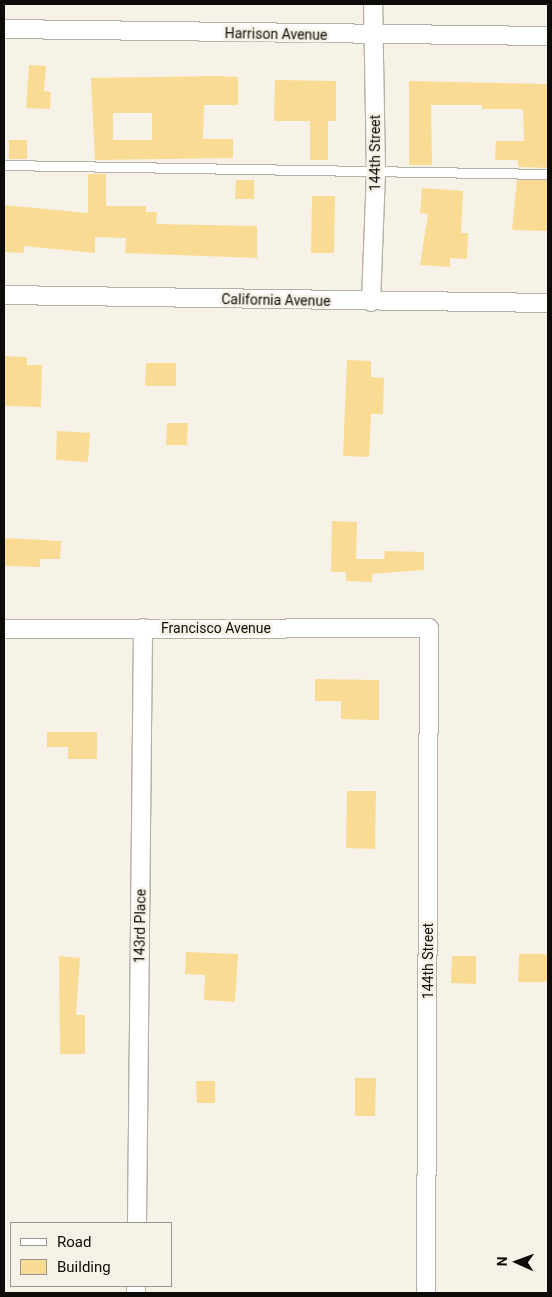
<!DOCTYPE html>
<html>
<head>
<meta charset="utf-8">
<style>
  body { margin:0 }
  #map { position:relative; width:552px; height:1297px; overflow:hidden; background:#f7f2e8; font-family:Roboto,sans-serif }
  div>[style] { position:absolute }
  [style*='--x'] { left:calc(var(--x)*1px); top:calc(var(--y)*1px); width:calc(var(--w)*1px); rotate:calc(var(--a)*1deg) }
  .building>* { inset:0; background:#fadb93 }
  .roads { filter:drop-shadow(1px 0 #b5b1a7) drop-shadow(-1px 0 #b5b1a7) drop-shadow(0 1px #b5b1a7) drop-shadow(0 -1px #b5b1a7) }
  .service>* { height:9px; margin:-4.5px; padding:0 4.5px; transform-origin:4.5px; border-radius:4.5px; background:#fff }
  .minor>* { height:18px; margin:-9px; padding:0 9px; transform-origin:9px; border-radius:9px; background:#fff }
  span { translate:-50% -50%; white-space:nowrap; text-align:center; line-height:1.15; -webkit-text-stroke:5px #f7f2e8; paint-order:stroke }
  .street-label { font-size:14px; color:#0d0c09 }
  .frame { position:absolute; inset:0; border:5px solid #0d0c09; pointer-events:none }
  .legend { position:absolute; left:10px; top:1222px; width:162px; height:65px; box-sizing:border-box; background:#f7f2e8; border:1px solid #99968f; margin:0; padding:6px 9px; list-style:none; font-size:15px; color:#0d0c09 }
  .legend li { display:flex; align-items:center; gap:10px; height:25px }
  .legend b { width:25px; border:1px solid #99968f }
  .north { position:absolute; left:492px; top:1237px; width:50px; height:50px; -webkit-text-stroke:4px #f7f2e8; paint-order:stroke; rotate:272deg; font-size:14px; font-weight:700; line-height:20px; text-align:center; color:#0d0c09 }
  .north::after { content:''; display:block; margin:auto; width:18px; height:22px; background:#0d0c09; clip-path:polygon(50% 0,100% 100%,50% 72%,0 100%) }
</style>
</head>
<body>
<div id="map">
  <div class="building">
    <div style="clip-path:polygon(29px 65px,46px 66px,44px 91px,51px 92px,50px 109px,26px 108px)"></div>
    <div style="clip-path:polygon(evenodd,216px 76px,238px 77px,238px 105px,204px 105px,203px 139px,233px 139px,233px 158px,95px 160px,91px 78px,216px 76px,113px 113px,152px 113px,152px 140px,113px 140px,113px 113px)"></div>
    <div style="clip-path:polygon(275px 80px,336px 81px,336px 121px,328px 121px,328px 160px,310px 160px,310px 121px,274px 121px)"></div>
    <div style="clip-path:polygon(409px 81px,548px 84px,548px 168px,518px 167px,518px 160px,495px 160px,496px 141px,524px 141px,523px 109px,482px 109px,482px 105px,431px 105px,432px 165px,409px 165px)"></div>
    <div style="clip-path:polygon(9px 140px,27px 140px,27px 159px,9px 159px)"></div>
    <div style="clip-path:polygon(88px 174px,106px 174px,106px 206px,146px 206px,146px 212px,157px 212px,156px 224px,257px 226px,257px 258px,125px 253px,126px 238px,95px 237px,95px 253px,24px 246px,24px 253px,4px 252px,4px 205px,88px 213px)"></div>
    <div style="clip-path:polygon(236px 180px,254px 180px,254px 199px,235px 199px)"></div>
    <div style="clip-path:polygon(517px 180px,548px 180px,548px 231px,512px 230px)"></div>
    <div style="clip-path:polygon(422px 188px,463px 191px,461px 233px,468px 233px,467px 259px,450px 258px,450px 267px,420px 265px,428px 214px,420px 213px)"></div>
    <div style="clip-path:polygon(312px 196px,335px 196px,334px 253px,311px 253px)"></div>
    <div style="clip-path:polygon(4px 356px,27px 357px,27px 365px,42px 365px,41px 407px,4px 406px)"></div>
    <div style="clip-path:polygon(347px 360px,371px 361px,371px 377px,384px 378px,383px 414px,371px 414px,369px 457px,343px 456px)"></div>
    <div style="clip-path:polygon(146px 363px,176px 363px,176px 386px,145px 386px)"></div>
    <div style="clip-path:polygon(167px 423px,188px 423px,187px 445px,166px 445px)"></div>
    <div style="clip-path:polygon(57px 431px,90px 433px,88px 462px,56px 460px)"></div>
    <div style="clip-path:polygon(332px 521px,357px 522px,356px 559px,384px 559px,385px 551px,424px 552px,424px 570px,372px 574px,372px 582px,346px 581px,346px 572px,331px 572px)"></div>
    <div style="clip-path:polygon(4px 538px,61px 541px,60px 559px,40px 559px,40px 567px,4px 566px)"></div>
    <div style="clip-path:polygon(315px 679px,379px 680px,379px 720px,341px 719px,341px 701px,315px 701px)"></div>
    <div style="clip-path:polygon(47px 732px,97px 732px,97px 759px,68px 759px,68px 747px,47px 747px)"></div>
    <div style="clip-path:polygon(347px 791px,376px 791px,375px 849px,346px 848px)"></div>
    <div style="clip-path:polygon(186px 952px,238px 954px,235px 1002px,204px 1000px,205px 975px,185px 974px)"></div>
    <div style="clip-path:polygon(519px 954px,548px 954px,548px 982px,518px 982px)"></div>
    <div style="clip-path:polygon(59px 956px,80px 958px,76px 1015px,85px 1015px,85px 1054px,60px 1054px)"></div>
    <div style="clip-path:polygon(452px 956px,476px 956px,476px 984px,451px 983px)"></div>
    <div style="clip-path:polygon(355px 1078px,376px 1078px,375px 1116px,355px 1116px)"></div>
    <div style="clip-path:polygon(196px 1081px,215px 1081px,215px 1103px,197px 1103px)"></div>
  </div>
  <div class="roads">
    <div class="service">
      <div style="--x:4;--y:165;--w:544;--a:0.95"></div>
    </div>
    <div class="minor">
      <div style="--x:4;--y:29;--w:544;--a:0.74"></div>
      <div style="--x:4;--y:295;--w:544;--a:0.84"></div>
      <div style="--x:371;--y:302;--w:130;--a:-87.8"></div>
      <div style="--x:376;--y:172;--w:168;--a:-91"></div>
      <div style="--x:4;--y:629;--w:425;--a:-0.1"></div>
      <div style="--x:429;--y:628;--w:665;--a:90.26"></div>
      <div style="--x:137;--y:1223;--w:595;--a:-89.42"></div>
      <div style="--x:136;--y:1293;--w:7;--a:-90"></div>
    </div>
  </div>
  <div class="street-label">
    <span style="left:276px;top:34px;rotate:1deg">Harrison Avenue</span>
    <span style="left:375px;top:153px;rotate:-90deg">144th Street</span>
    <span style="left:276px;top:300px;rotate:1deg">California Avenue</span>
    <span style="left:216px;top:628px">Francisco Avenue</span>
    <span style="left:140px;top:926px;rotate:-89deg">143rd Place</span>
    <span style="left:428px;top:961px;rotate:-90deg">144th Street</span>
  </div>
  <div class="frame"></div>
  <ul class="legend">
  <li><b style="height:6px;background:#fff"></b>Road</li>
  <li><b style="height:14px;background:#fadb93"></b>Building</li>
  </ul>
  <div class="north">N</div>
</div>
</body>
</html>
